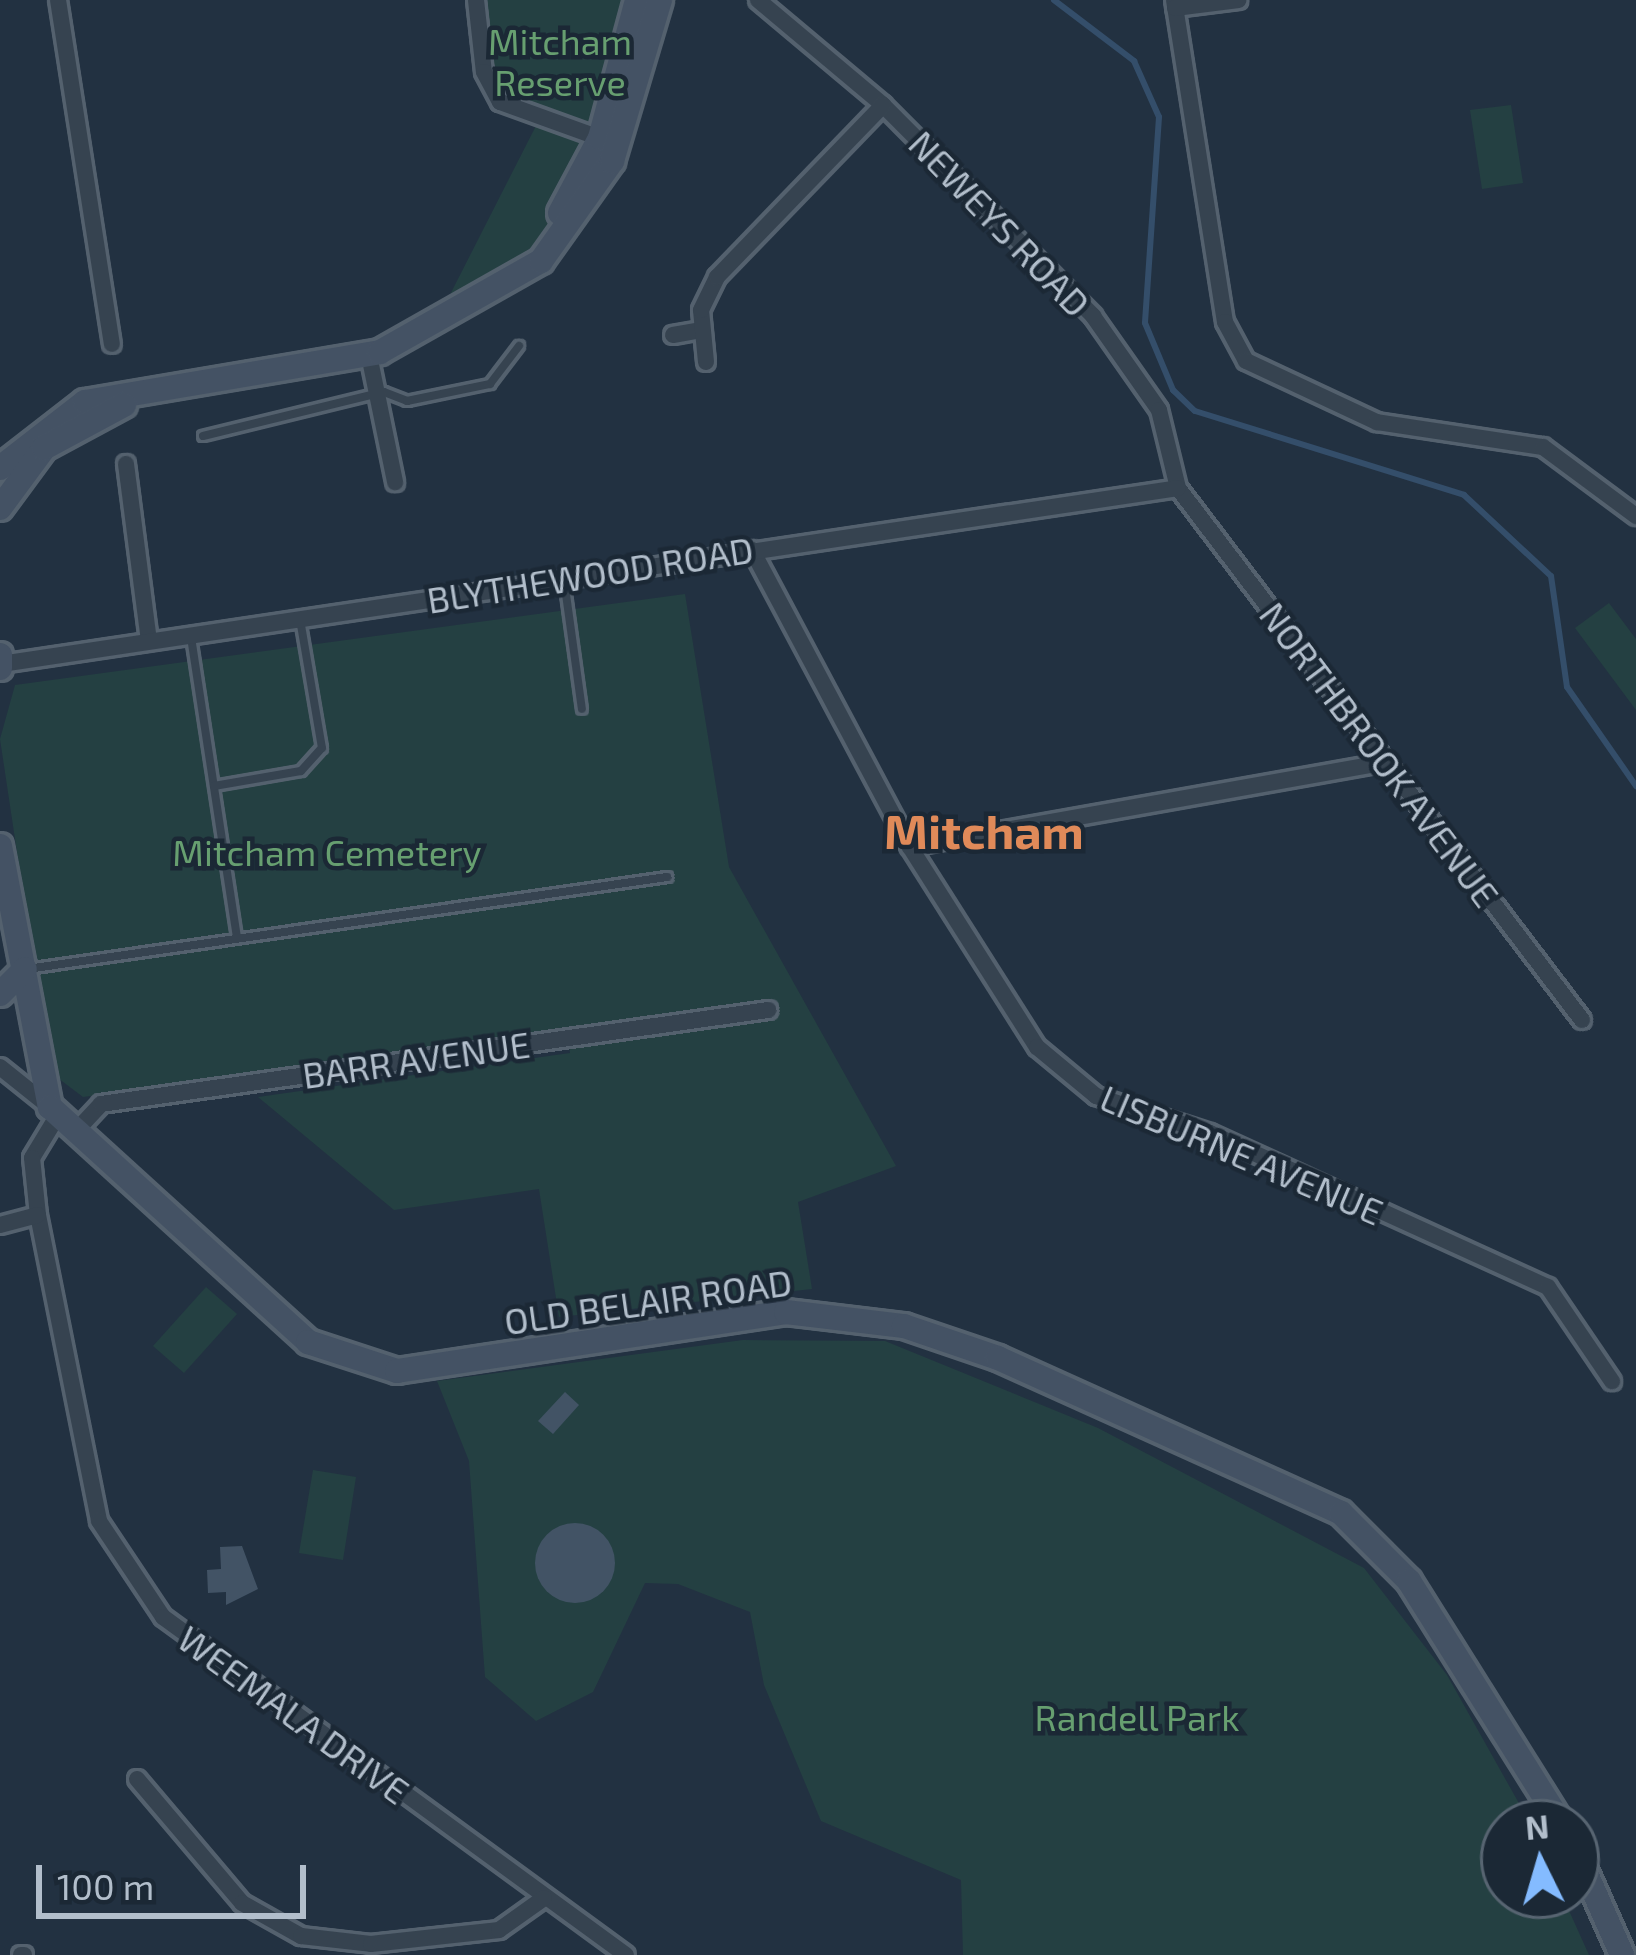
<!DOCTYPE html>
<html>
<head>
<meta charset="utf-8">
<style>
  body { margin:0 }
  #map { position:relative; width:1636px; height:1955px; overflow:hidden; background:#223141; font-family:"Exo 2",sans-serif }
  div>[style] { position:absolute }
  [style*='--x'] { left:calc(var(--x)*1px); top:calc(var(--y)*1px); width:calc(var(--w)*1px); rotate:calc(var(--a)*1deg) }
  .green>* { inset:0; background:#244042 }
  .stream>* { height:6px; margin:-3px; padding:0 3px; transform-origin:3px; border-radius:3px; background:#344e6a }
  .building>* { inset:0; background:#425365 }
  .round { border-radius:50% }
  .roads { filter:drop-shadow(3px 0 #54616e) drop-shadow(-3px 0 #54616e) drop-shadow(0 3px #54616e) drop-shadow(0 -3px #54616e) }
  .service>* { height:8px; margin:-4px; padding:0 4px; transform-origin:4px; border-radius:4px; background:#364350 }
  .minor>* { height:16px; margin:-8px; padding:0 8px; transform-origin:8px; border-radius:8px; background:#364350 }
  .secondary>* { height:24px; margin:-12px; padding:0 12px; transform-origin:12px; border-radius:12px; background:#445264 }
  span { translate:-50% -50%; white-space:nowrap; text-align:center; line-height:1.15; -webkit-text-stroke:9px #1b2835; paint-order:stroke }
  .park-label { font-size:36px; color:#679f70 }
  .street-label { font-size:36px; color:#b2becb }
  .district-label { font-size:48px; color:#e08a59; font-weight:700 }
  .north { position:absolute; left:1480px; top:1799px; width:120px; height:120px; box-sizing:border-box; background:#1b2835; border:3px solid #576471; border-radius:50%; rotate:355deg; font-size:33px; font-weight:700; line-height:48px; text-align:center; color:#b2becb }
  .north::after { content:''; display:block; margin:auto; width:42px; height:54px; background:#84bbff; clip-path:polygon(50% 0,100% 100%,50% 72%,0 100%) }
  .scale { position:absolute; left:36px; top:1865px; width:270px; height:54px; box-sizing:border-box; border:6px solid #b2becb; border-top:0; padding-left:15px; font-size:36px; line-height:42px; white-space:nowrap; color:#b2becb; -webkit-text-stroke:9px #1b2835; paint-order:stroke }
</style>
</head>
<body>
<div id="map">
  <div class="green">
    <div style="clip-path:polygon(476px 0,637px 0,600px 137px,541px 261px,431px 332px,541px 116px,500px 102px)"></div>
    <div style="clip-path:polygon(1511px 105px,1523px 183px,1482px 189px,1470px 110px)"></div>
    <div style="clip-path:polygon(685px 594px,729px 867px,896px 1166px,798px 1202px,812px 1289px,559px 1317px,539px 1189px,394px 1210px,258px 1097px,570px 1053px,567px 1031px,83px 1097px,50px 1072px,0 739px,15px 685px)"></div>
    <div style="clip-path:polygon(1609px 603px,1636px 639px,1636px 710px,1575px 628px)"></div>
    <div style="clip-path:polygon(206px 1287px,237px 1314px,184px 1373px,153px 1346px)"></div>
    <div style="clip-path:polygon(743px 1340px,885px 1341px,1098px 1428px,1364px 1568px,1447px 1675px,1530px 1823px,1504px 1823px,1504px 1895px,1562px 1895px,1589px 1955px,963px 1955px,961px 1880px,821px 1821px,764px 1685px,750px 1612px,678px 1584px,645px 1583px,593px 1692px,536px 1721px,485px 1677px,469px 1461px,437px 1381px)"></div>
    <div style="clip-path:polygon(313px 1470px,356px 1477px,343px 1560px,299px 1553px)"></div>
  </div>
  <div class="stream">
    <div style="--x:1054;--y:0;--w:101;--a:37.3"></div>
    <div style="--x:1134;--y:61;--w:61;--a:65.9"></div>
    <div style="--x:1159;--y:117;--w:206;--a:93.9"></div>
    <div style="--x:1145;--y:323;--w:73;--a:67.3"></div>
    <div style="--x:1173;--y:390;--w:30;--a:44"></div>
    <div style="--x:1195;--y:411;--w:282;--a:17.3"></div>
    <div style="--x:1464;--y:495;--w:119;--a:43"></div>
    <div style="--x:1551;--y:576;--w:112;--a:81.8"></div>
    <div style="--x:1567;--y:687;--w:121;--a:55.1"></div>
  </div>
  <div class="building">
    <div style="clip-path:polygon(565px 1392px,579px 1405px,553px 1434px,538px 1421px)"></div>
    <div class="round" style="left:535px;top:1523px;width:80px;height:80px"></div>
    <div style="clip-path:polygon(242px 1546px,258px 1589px,226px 1605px,226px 1592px,208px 1593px,207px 1570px,221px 1569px,220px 1547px)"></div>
  </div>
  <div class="roads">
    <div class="service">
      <div style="--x:203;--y:436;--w:186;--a:-13.7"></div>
      <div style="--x:384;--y:392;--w:25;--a:21"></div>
      <div style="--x:407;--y:401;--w:85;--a:-11.6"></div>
      <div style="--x:490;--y:384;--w:48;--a:-52.7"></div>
      <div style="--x:564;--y:580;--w:130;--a:82.1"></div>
      <div style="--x:191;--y:637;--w:304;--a:81.3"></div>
      <div style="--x:214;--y:786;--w:88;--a:-9.8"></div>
      <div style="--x:301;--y:771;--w:31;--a:-48"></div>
      <div style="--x:322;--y:748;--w:131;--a:-99.7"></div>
      <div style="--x:27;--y:969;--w:647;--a:-8.18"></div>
    </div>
    <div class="minor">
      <div style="--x:58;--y:0;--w:348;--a:81.1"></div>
      <div style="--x:476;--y:0;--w:72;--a:83.7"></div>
      <div style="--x:484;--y:72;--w:34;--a:62"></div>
      <div style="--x:500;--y:102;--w:106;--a:19.8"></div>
      <div style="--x:758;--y:0;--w:163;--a:40"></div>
      <div style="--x:883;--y:105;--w:298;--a:45.1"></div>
      <div style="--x:1093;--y:316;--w:115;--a:54.9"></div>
      <div style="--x:1159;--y:410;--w:80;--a:76.3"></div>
      <div style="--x:1174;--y:0;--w:326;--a:81"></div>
      <div style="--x:1225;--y:322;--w:44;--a:61.7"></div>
      <div style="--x:1246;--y:361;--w:145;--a:25"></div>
      <div style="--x:1377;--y:422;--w:168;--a:8.6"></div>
      <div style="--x:1543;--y:447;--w:116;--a:36.6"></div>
      <div style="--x:1175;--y:8;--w:64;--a:-7.2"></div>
      <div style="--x:673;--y:335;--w:28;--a:-10"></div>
      <div style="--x:369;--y:355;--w:130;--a:78.4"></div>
      <div style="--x:706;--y:362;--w:52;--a:-95.5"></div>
      <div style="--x:701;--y:310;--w:37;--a:-64"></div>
      <div style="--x:717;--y:277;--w:239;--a:-46"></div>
      <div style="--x:126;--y:464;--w:178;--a:82.6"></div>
      <div style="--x:1178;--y:488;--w:668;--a:52.79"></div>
      <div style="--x:752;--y:550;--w:336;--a:62"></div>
      <div style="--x:910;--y:847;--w:237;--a:57.6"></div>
      <div style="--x:1037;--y:1047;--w:77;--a:39.7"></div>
      <div style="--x:1096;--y:1096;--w:120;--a:18"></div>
      <div style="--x:1210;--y:1133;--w:371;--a:24.5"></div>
      <div style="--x:1548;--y:1287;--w:114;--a:55.8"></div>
      <div style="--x:1;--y:664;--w:1190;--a:-8.5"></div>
      <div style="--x:910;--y:847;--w:483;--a:-10.1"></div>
      <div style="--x:0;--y:1067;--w:64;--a:38.7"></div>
      <div style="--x:58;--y:1115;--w:50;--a:121.2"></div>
      <div style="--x:32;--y:1158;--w:57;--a:84"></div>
      <div style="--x:38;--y:1215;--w:312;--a:78.7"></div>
      <div style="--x:99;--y:1521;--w:115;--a:56.3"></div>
      <div style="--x:163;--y:1617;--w:573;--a:36.13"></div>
      <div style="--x:75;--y:1132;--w:38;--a:-47"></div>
      <div style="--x:101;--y:1104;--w:674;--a:-8.02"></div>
      <div style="--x:0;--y:1225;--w:39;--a:-15"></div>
      <div style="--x:137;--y:1779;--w:162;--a:49.7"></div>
      <div style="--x:242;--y:1903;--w:68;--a:29.2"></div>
      <div style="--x:301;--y:1936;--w:70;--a:6.5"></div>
      <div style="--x:371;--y:1944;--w:129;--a:-6.2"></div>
      <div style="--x:499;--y:1930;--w:55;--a:-35.4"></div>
      <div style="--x:21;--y:1955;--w:3;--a:0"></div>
    </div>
    <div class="secondary">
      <div style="--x:560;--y:213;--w:85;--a:-61.9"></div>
      <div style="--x:600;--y:138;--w:143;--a:-75"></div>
      <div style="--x:0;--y:468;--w:108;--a:-37.8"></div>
      <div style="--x:85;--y:402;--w:299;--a:-9.6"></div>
      <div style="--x:380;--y:352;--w:185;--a:-29.5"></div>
      <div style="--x:541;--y:261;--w:123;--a:-54.6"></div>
      <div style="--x:612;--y:161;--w:168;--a:-73.4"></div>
      <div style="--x:0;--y:508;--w:74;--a:-53.7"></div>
      <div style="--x:44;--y:448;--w:91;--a:-28.3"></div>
      <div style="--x:0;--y:655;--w:13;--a:90"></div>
      <div style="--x:0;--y:846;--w:266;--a:79.2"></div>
      <div style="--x:50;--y:1107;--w:349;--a:42.3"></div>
      <div style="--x:308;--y:1342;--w:94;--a:18"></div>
      <div style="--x:397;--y:1371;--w:393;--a:-8.6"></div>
      <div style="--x:786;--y:1312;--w:119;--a:6.8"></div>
      <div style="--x:904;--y:1326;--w:99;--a:18.8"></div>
      <div style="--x:998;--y:1358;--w:376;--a:24.3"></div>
      <div style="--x:1341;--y:1513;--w:96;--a:45"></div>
      <div style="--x:1409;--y:1581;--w:286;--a:57.9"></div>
      <div style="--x:0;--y:994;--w:35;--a:-45"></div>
      <div style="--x:1576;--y:1851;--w:114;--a:66.1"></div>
    </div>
  </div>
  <div class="park-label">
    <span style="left:560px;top:61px">Mitcham<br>Reserve</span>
    <span style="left:327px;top:852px">Mitcham Cemetery</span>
    <span style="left:1137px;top:1717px">Randell Park</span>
  </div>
  <div class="street-label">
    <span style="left:1000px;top:223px;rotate:46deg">NEWEYS ROAD</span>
    <span style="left:590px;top:574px;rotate:-9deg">BLYTHEWOOD ROAD</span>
    <span style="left:1380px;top:754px;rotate:53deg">NORTHBROOK AVENUE</span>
    <span style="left:416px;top:1059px;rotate:-8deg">BARR AVENUE</span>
    <span style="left:1242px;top:1154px;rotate:23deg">LISBURNE AVENUE</span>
    <span style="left:648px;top:1301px;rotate:-8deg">OLD BELAIR ROAD</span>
    <span style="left:294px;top:1714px;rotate:36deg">WEEMALA DRIVE</span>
  </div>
  <div class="district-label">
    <span style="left:984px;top:831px">Mitcham</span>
  </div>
  <div class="north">N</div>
  <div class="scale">100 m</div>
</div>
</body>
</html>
